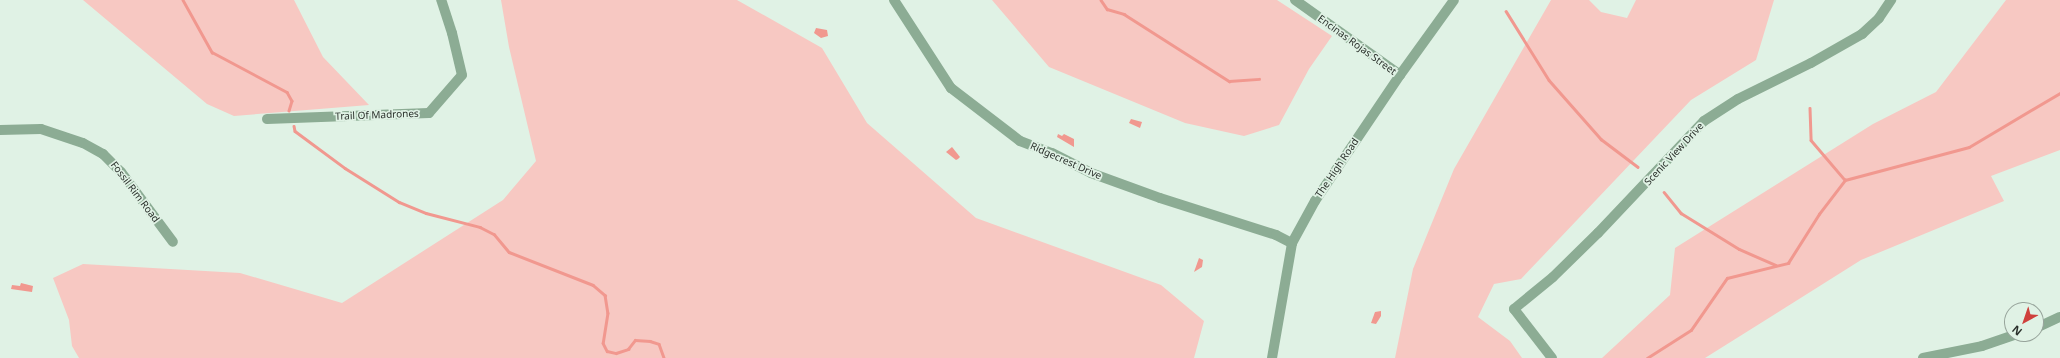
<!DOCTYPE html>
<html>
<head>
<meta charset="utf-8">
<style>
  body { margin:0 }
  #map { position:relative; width:2060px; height:358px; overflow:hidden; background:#e0f2e5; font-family:"Noto Sans",sans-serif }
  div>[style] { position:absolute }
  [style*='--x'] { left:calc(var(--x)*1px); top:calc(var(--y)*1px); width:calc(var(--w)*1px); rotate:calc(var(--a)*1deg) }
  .green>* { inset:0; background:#f7c8c2 }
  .water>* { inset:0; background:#f1988f }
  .stream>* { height:2.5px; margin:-1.25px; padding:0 1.25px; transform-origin:1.25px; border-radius:1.25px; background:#f1988f }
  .minor>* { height:10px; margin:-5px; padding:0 5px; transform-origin:5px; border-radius:5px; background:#8cac94 }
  span { translate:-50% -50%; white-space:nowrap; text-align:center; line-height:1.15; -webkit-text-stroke:3.5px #e0f2e5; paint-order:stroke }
  .street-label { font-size:10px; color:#2a302b }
  .north { position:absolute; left:2004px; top:302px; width:40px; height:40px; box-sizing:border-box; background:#e0f2e5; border:1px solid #97a49b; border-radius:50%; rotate:220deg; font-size:11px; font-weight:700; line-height:16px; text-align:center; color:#2a302b }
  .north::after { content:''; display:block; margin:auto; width:14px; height:18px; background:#cf403c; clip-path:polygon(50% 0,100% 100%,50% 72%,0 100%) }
</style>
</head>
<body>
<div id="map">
  <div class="green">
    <div style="clip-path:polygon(83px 0,294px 0,323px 57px,369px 105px,234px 116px,207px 104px)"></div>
    <div style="clip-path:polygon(501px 0,737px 0,822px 48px,867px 123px,976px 218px,1161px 285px,1204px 321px,1194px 358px,79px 358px,72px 346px,69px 320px,53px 278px,83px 264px,240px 273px,342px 303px,503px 200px,536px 161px,509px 47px)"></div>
    <div style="clip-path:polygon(992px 0,1277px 0,1332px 36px,1309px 69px,1279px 125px,1244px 136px,1185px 123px,1049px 67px)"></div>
    <div style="clip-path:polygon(1551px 0,1589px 0,1601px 12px,1627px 18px,1636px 0,1774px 0,1756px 60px,1691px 100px,1521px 279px,1494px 284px,1478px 317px,1510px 341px,1522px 358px,1395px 358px,1413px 269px,1454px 169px)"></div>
    <div style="clip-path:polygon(2006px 0,2060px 0,2060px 150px,1991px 176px,2004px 201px,1861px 260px,1705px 358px,1602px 358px,1670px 295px,1675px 248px,1873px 124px,1936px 92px)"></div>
  </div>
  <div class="water">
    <div style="clip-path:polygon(816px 28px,827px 30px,828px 36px,821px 38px,814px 33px)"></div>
    <div style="clip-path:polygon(1131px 119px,1142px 122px,1140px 128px,1129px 123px)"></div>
    <div style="clip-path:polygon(1058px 134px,1062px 136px,1064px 134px,1074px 139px,1074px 147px,1057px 137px)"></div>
    <div style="clip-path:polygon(952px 147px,960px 157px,958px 159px,956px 160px,946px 152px)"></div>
    <div style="clip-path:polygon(1199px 258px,1203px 260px,1202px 267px,1194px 272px)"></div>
    <div style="clip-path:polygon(21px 283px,33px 286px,32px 292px,11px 289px,12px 285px,20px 286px)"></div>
    <div style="clip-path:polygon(1381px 311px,1381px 316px,1376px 324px,1371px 323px,1375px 312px)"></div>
  </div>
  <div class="stream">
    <div style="--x:183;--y:0;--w:60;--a:60.9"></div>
    <div style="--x:212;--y:52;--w:85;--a:28.1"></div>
    <div style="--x:287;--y:92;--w:10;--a:61"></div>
    <div style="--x:292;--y:101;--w:10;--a:107"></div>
    <div style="--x:1101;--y:0;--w:11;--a:56"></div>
    <div style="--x:1107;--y:9;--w:18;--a:16"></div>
    <div style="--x:1124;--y:14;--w:125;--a:32.5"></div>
    <div style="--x:1229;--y:81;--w:30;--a:-4"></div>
    <div style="--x:1506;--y:11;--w:81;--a:58.1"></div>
    <div style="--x:1549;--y:80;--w:79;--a:48.6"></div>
    <div style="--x:1601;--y:139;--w:46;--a:37.1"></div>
    <div style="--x:1810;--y:108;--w:32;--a:88"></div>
    <div style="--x:1811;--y:140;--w:52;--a:49.6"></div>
    <div style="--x:294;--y:126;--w:5;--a:79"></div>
    <div style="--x:295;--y:131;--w:62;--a:36.5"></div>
    <div style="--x:345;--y:168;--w:64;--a:32.2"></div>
    <div style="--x:399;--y:202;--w:29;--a:22"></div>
    <div style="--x:426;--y:213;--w:56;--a:14.5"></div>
    <div style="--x:480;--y:227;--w:16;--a:27"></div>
    <div style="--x:494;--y:234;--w:23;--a:50"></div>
    <div style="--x:509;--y:252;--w:90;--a:21.4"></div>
    <div style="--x:593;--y:285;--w:16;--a:40"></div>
    <div style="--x:605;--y:295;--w:18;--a:81"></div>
    <div style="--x:608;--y:313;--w:30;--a:99"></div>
    <div style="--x:603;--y:343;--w:9;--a:63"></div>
    <div style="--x:607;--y:351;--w:9;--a:13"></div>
    <div style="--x:616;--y:353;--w:13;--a:-18"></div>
    <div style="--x:628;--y:349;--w:11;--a:-52"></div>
    <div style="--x:635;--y:340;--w:15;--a:4"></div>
    <div style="--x:650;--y:341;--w:9;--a:18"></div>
    <div style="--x:659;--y:344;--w:15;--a:70"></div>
    <div style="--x:1664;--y:192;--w:27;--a:51"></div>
    <div style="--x:1681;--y:213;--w:68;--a:31.8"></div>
    <div style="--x:1739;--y:249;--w:40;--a:23.4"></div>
    <div style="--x:1647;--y:358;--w:52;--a:-32.5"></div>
    <div style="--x:1691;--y:330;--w:63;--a:-55.3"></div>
    <div style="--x:1727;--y:278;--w:63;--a:-13.8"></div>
    <div style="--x:1788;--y:263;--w:58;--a:-57.7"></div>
    <div style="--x:1819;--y:214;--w:43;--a:-52.6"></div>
    <div style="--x:1845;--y:180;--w:128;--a:-14.9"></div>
    <div style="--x:1969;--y:147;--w:106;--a:-30.7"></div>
  </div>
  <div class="minor">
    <div style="--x:894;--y:0;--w:105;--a:57.1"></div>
    <div style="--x:951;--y:88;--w:87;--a:37.5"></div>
    <div style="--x:1020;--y:141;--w:34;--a:21"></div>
    <div style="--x:1052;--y:153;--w:44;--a:27.1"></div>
    <div style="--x:1091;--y:173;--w:73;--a:19.9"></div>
    <div style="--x:1160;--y:198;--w:122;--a:17.7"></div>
    <div style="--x:1276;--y:235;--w:18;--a:27"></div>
    <div style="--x:1295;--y:0;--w:129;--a:35.5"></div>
    <div style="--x:267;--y:119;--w:162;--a:-2.1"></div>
    <div style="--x:429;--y:113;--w:50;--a:-49"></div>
    <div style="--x:462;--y:75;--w:43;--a:-103.4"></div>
    <div style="--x:452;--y:33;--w:35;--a:-108"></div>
    <div style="--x:0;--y:130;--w:41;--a:-1.4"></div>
    <div style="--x:41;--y:129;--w:44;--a:18.4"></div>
    <div style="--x:83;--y:143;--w:23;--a:29"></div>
    <div style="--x:103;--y:154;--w:25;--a:45"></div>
    <div style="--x:121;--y:172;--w:87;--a:53.4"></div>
    <div style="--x:2036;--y:328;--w:26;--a:-25"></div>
    <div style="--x:1272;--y:358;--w:117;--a:-80.1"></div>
    <div style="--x:1292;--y:243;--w:48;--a:-61.3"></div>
    <div style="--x:1315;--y:201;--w:152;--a:-56"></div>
    <div style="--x:1400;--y:75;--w:92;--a:-54.2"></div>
    <div style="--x:1552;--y:358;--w:62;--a:-127.8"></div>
    <div style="--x:1514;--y:309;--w:50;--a:-39.4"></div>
    <div style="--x:1553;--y:277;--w:63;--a:-44.4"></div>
    <div style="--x:1598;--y:233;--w:154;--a:-46.6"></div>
    <div style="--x:1704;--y:121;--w:40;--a:-32.9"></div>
    <div style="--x:1738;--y:99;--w:81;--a:-26.3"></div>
    <div style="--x:1811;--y:63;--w:59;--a:-29.6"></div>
    <div style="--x:1862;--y:34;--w:23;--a:-43"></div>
    <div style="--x:1879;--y:18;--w:22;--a:-56"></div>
    <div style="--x:1923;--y:358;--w:60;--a:-11.5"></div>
    <div style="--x:1982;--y:346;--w:37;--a:-19"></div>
  </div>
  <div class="street-label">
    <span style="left:1357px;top:45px;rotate:36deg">Encinas Rojas Street</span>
    <span style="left:377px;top:115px;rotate:-2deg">Trail Of Madrones</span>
    <span style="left:1674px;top:154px;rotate:-47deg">Scenic View Drive</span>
    <span style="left:1066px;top:161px;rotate:24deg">Ridgecrest Drive</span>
    <span style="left:1337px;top:168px;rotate:-56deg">The High Road</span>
    <span style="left:135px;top:192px;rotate:53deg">Fossil Rim Road</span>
  </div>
  <div class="north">N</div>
</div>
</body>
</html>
